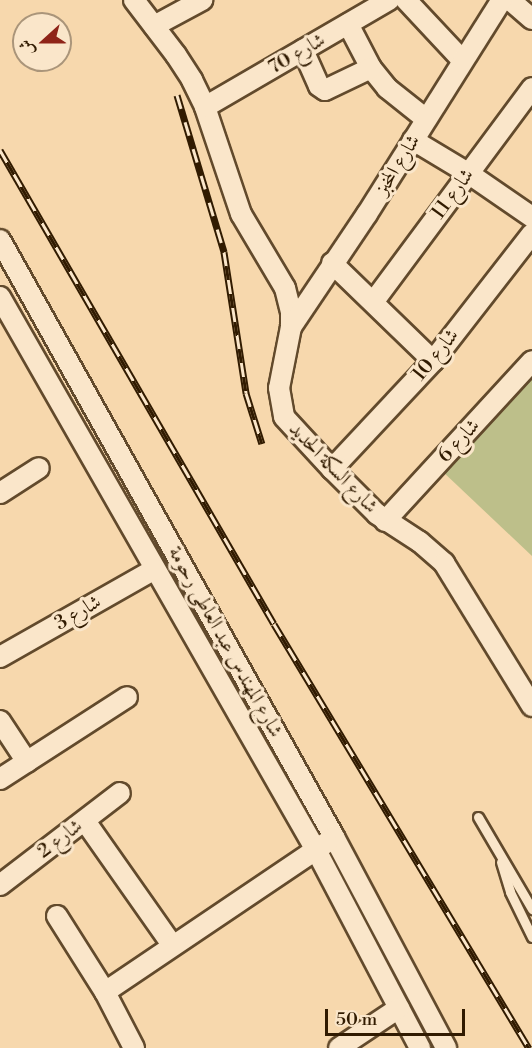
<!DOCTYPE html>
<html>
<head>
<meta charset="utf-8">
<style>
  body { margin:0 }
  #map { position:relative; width:532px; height:1048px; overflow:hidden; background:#f7d8ad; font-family:"Libre Bodoni",Amiri,serif }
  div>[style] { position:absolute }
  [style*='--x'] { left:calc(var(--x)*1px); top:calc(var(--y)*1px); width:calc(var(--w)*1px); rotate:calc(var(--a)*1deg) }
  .green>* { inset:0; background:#bdbf8a }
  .roads { filter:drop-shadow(2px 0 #624a2c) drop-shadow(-2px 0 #624a2c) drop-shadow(0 2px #624a2c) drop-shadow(0 -2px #624a2c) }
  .service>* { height:9px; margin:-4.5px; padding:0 4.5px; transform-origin:4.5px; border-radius:4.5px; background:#fae6ca }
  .minor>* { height:20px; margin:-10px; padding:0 10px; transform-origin:10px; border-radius:10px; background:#fae6ca }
  .rail>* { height:7px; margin-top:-3.5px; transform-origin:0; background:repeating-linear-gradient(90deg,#fae6ca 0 14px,#311b01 0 28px); box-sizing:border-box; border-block:2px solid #311b01 }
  span { translate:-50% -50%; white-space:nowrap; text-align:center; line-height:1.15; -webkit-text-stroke:6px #fae6ca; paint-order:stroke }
  .street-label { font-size:20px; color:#311b01 }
  .north { position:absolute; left:12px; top:12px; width:60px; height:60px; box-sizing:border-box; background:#fae6ca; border:2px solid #aa957a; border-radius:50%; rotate:249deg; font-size:16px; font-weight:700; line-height:24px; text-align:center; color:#311b01 }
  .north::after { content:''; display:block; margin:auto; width:21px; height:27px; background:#8f2418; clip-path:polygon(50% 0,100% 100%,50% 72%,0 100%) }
  .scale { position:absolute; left:325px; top:1009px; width:140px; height:27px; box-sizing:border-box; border:3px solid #311b01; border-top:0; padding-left:8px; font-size:18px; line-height:21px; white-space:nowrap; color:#311b01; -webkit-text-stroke:4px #fae6ca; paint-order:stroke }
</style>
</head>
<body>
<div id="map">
  <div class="green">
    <div style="clip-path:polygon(532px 372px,532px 556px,441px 470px)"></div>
  </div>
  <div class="roads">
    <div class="service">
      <div style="--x:478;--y:817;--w:107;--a:59.6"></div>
      <div style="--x:501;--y:862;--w:31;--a:73"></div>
      <div style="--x:510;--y:892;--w:50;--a:63.9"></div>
    </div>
    <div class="minor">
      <div style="--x:134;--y:0;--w:69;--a:52.6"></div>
      <div style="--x:176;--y:55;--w:30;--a:57"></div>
      <div style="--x:192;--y:80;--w:30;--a:64"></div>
      <div style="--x:205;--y:107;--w:113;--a:71.4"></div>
      <div style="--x:241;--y:214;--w:86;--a:59.3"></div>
      <div style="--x:285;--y:288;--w:25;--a:76"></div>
      <div style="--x:291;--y:312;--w:15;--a:90"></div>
      <div style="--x:291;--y:327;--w:62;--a:101.1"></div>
      <div style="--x:279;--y:388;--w:29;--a:80"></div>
      <div style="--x:284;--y:417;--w:71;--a:47.3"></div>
      <div style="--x:332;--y:469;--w:64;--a:45"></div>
      <div style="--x:377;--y:514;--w:51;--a:33.1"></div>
      <div style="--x:420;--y:542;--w:32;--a:41"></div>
      <div style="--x:444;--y:563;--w:168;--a:58.4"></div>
      <div style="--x:406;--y:0;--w:83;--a:46.9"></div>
      <div style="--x:510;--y:0;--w:29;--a:41"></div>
      <div style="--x:348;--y:24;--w:50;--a:62.4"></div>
      <div style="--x:371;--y:68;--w:26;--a:51"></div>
      <div style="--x:387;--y:88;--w:50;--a:38.5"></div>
      <div style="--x:154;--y:26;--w:55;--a:-28.4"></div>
      <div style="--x:303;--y:50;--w:39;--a:66"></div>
      <div style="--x:319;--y:86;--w:7;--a:34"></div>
      <div style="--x:325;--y:90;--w:51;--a:-25.6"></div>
      <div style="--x:205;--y:107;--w:213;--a:-30.2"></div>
      <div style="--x:413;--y:140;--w:64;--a:31"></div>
      <div style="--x:468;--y:173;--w:78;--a:34.5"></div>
      <div style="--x:0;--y:240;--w:684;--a:60.77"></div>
      <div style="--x:334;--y:837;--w:239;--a:62"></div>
      <div style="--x:332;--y:263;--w:141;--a:44.1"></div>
      <div style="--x:0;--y:297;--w:637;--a:60.26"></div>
      <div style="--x:316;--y:850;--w:224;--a:62.3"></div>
      <div style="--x:374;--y:301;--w:265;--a:-53.4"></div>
      <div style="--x:291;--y:327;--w:136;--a:-56.1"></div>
      <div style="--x:367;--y:214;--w:253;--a:-57.8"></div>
      <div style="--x:332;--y:469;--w:148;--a:-46.9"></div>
      <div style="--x:433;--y:361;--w:161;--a:-52.1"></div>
      <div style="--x:0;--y:493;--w:46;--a:-32.7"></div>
      <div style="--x:385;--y:521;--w:217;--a:-47.4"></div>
      <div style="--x:0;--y:657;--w:178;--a:-29.6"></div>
      <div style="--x:0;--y:721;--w:49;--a:56.6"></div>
      <div style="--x:0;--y:779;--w:151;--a:-32.8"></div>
      <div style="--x:85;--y:821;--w:151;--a:54.9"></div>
      <div style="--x:0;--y:885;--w:151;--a:-37.5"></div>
      <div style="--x:57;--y:916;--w:90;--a:57.7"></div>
      <div style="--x:105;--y:992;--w:63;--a:62.6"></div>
      <div style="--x:105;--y:992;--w:268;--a:-34"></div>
      <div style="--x:339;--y:1048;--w:72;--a:-33.7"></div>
    </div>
  </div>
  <div class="rail">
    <div style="--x:177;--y:95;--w:164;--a:73.3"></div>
    <div style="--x:224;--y:252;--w:143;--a:81.1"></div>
    <div style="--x:246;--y:393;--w:53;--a:72.6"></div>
    <div style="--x:0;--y:150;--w:547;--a:59.97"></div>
    <div style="--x:274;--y:624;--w:495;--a:59"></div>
  </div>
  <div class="street-label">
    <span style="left:297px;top:54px;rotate:-30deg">شارع 70</span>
    <span style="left:398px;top:165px;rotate:-58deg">شارع المخبز</span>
    <span style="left:453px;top:194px;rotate:-54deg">شارع 11</span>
    <span style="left:436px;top:355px;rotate:-51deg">شارع 10</span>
    <span style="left:459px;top:441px;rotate:-47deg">شارع 6</span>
    <span style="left:333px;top:468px;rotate:46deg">شارع السكة الحديد</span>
    <span style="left:78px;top:613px;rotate:-30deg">شارع 3</span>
    <span style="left:225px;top:642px;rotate:61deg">شارع المهندس عبد العاطى رحومة</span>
    <span style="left:60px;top:839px;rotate:-37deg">شارع 2</span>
  </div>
  <div class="north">ش</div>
  <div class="scale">50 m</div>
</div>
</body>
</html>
